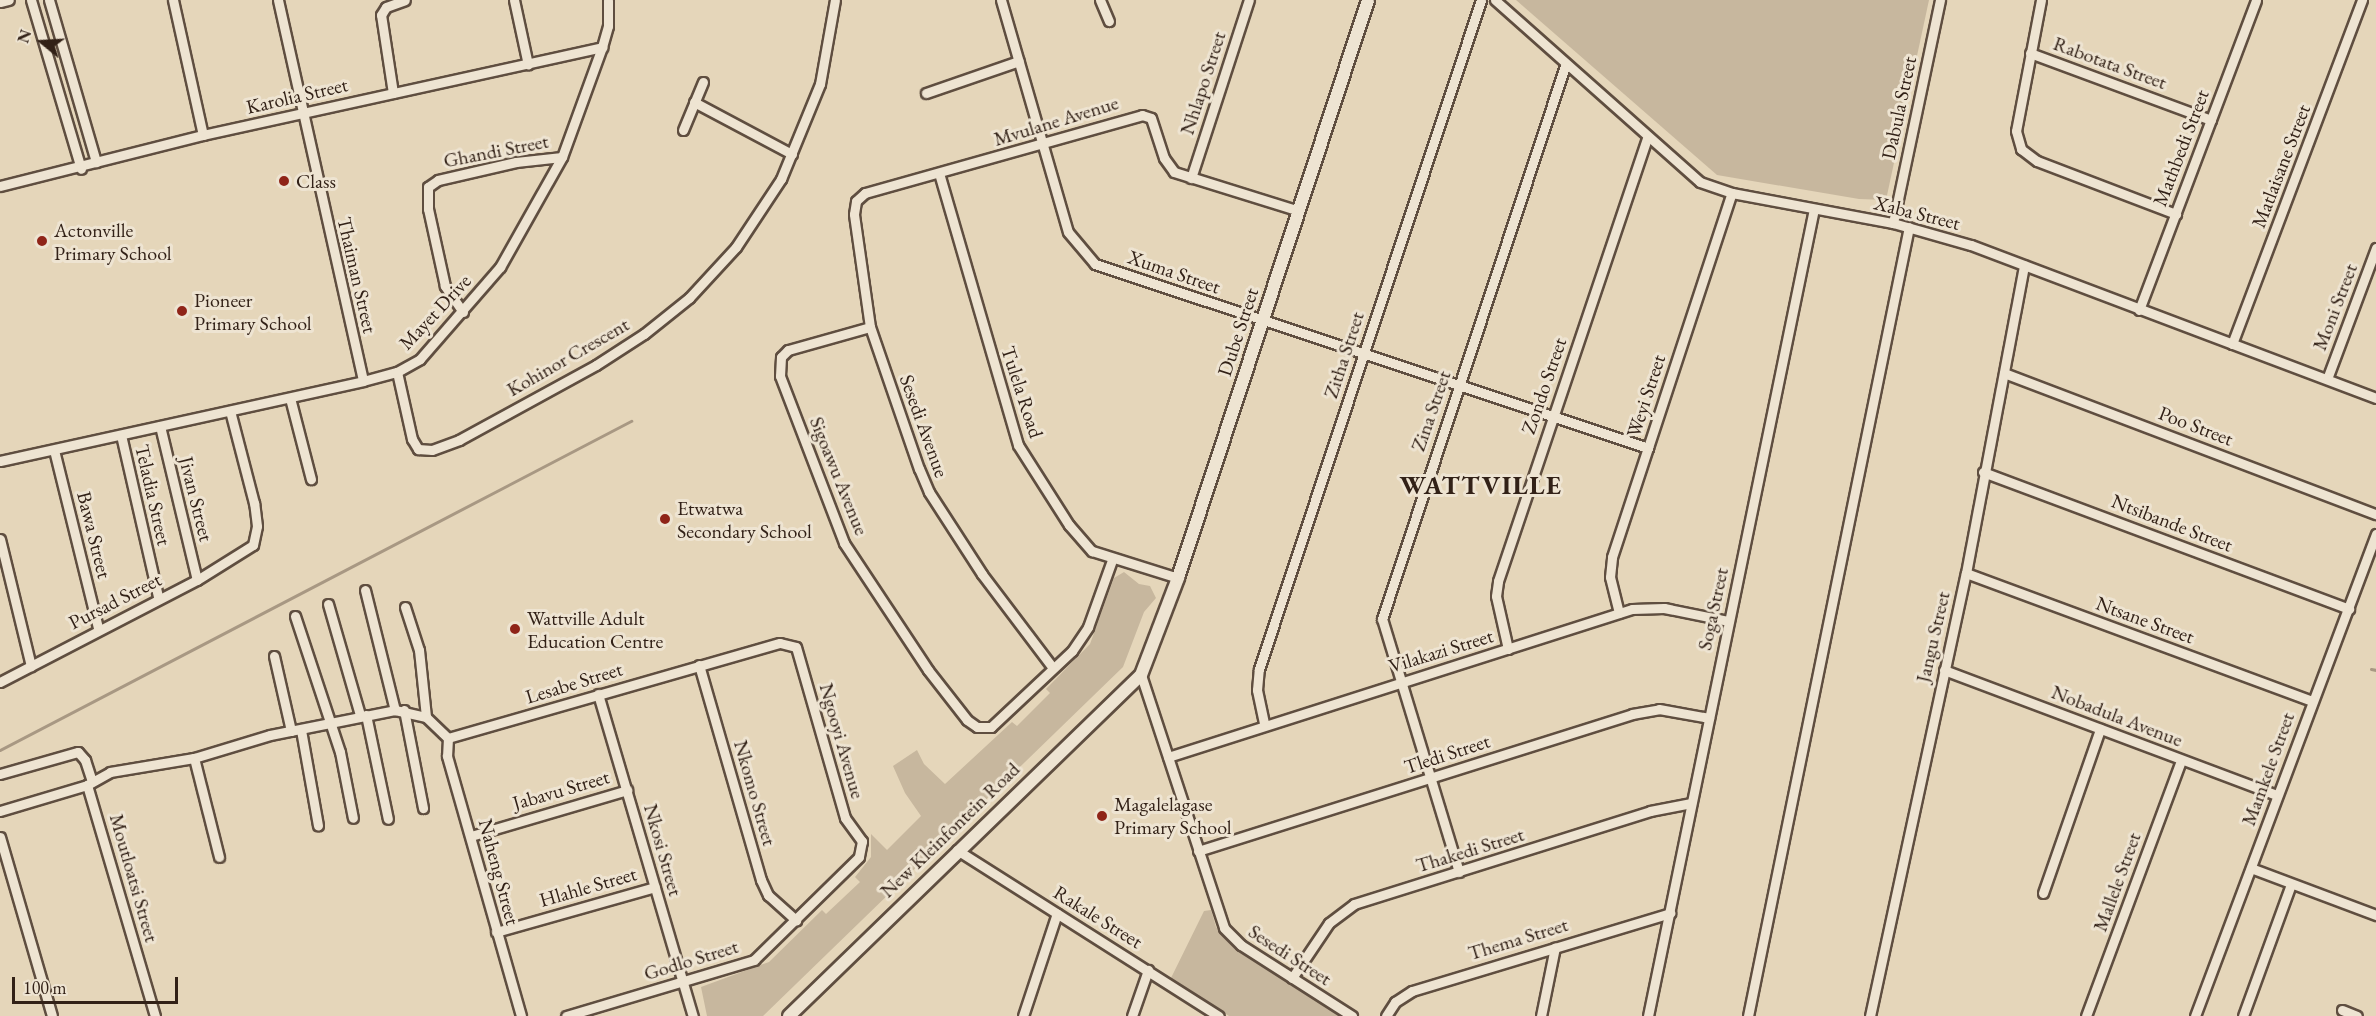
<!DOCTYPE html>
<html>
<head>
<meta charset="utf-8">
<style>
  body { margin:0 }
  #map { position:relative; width:2376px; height:1016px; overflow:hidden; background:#e5d6ba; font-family:"EB Garamond",serif }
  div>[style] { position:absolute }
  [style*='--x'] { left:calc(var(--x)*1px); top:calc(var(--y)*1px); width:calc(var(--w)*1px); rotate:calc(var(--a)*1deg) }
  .green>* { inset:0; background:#c7b79e }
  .stream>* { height:3px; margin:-1.5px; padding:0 1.5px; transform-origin:1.5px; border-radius:1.5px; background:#a89883 }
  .roads { filter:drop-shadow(2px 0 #5f4e40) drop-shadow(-2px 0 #5f4e40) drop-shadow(0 2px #5f4e40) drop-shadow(0 -2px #5f4e40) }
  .minor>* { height:9px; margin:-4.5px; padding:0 4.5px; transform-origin:4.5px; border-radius:4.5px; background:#eee4d2 }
  .tertiary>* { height:12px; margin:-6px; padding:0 6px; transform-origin:6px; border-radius:6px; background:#eee4d2 }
  .dots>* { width:16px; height:16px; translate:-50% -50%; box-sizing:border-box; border:3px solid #eee4d2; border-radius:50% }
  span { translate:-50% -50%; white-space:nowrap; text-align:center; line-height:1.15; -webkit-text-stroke:6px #eee4d2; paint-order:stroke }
  .street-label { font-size:20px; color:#322117 }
  .poi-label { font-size:20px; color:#322117 }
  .left { translate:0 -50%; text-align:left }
  .district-label { font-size:26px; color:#322117; font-weight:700; letter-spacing:1.5px }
  .north { position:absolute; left:12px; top:12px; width:60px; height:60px; -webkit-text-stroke:4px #eee4d2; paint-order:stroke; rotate:288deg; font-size:16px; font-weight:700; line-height:24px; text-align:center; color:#322117 }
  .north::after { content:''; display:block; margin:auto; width:21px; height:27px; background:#322117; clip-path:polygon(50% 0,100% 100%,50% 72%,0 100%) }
  .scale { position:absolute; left:12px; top:977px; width:166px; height:27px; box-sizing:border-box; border:3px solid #322117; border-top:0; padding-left:8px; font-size:18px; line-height:21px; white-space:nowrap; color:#322117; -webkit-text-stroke:4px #eee4d2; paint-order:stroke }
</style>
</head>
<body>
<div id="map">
  <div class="green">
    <div style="clip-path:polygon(1516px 0,1929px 0,1886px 200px,1859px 199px,1717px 175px)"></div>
    <div style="clip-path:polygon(1124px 572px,1139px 584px,1150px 586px,1156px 598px,1144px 612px,1123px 667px,763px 1016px,707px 1016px,701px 987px,769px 962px,822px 910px,826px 914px,860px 882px,855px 877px,871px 857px,871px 834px,887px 850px,921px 816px,905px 793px,893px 766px,917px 750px,924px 764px,945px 784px,1012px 722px,1017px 726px,1050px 693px,1046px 689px,1090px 644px,1114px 578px)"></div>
    <div style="clip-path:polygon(1211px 910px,1216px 927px,1233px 947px,1340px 1016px,1229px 1016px,1171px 978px,1204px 911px)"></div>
  </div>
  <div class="stream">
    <div style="--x:2371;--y:669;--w:5;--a:11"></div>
    <div style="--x:0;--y:750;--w:712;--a:-27.54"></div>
  </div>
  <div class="roads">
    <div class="minor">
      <div style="--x:31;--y:0;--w:176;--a:73.5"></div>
      <div style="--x:49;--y:0;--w:169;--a:73.8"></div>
      <div style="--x:173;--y:0;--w:138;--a:77.5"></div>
      <div style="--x:278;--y:0;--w:390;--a:77.4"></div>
      <div style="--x:514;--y:0;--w:66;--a:77.8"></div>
      <div style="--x:1001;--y:0;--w:241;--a:73.9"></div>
      <div style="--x:1068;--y:232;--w:42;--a:49.8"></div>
      <div style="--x:1095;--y:264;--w:583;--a:18.4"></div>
      <div style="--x:1100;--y:0;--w:23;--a:67"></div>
      <div style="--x:1495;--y:0;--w:274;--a:41.6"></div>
      <div style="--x:1700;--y:182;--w:34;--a:19"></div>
      <div style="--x:1732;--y:193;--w:164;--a:10.6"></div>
      <div style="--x:1893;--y:223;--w:81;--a:15.8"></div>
      <div style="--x:1971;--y:245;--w:433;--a:20.7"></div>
      <div style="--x:2041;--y:0;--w:133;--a:100.8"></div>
      <div style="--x:2016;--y:131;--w:19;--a:74"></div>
      <div style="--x:2021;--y:149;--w:20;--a:37"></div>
      <div style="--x:2037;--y:161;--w:149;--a:20.9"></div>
      <div style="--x:0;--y:2;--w:9;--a:-13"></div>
      <div style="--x:2030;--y:53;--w:193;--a:20.3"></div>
      <div style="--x:393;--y:93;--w:79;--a:-98.7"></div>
      <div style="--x:381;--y:15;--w:9;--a:-58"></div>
      <div style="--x:386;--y:7;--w:20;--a:-20"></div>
      <div style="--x:926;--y:93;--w:98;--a:-19"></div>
      <div style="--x:694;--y:102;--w:111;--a:28"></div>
      <div style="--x:683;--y:130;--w:52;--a:-67.4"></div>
      <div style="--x:939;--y:173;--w:283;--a:73.8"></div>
      <div style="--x:1018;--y:445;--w:95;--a:57.5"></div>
      <div style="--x:1069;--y:525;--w:35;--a:49"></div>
      <div style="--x:1092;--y:551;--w:90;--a:17.4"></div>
      <div style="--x:1191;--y:178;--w:187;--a:-72"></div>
      <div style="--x:0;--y:186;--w:209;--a:-14.1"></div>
      <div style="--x:203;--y:135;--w:409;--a:-12.4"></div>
      <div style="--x:1893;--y:223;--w:228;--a:-78.1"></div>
      <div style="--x:2139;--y:310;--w:331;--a:-69.3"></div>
      <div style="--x:463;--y:312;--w:32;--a:-125"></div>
      <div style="--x:445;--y:286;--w:79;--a:-102.4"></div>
      <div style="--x:428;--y:209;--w:22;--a:-90"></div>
      <div style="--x:428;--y:187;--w:12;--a:-35"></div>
      <div style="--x:438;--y:180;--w:80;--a:-13"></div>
      <div style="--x:516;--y:162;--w:46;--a:-6.2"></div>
      <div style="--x:870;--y:327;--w:85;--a:164.3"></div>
      <div style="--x:788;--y:350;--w:10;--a:135"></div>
      <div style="--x:781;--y:357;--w:19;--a:93"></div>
      <div style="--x:780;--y:376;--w:179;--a:69"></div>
      <div style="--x:844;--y:543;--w:152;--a:56.5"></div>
      <div style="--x:928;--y:670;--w:63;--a:52"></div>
      <div style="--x:967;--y:720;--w:12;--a:35"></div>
      <div style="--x:977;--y:727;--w:14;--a:0"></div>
      <div style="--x:991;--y:727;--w:111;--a:-43.2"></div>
      <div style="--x:1072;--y:651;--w:29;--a:-56"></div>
      <div style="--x:1088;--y:627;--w:71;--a:-70.3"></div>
      <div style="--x:2232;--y:344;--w:368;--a:-69.3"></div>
      <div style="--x:397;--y:372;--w:69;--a:77.4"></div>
      <div style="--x:412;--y:439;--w:12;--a:59"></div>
      <div style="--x:418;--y:449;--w:14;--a:4"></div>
      <div style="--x:432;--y:450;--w:29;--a:-20"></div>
      <div style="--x:459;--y:440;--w:156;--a:-28.7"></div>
      <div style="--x:596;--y:365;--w:57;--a:-32.9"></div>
      <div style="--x:644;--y:334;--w:58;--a:-38.7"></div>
      <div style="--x:689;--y:298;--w:69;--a:-47.3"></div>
      <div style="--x:736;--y:247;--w:82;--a:-56.5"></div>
      <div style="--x:781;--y:179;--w:103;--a:-67.7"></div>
      <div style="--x:820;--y:84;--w:85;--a:-79.9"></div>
      <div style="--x:2004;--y:373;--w:398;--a:20.8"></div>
      <div style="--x:2327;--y:379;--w:140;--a:-69.5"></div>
      <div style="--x:290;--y:398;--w:84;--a:75.5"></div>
      <div style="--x:160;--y:426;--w:158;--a:76.5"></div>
      <div style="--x:121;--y:435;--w:166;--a:77.1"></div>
      <div style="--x:54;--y:450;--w:183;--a:76.1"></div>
      <div style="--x:0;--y:461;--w:372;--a:-12.4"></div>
      <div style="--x:363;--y:381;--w:35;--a:-15"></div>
      <div style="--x:397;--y:372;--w:26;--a:-29"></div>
      <div style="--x:420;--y:359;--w:122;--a:-49"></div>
      <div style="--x:500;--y:267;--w:126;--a:-60.6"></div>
      <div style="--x:562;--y:157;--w:117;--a:-70"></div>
      <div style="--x:602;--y:47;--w:22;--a:-74"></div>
      <div style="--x:608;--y:26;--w:26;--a:-90"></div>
      <div style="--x:1983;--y:472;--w:391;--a:20.5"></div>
      <div style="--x:0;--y:539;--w:131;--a:76.3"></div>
      <div style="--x:1966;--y:573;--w:369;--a:20.3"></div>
      <div style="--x:365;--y:590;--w:124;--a:76"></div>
      <div style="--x:328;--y:604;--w:116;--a:73.9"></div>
      <div style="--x:405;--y:607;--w:45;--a:72"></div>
      <div style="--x:419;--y:650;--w:67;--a:84"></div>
      <div style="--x:1619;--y:613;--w:37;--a:-104"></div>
      <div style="--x:1610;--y:577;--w:20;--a:-84"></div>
      <div style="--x:1612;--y:557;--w:383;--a:-71.8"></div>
      <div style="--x:295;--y:616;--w:143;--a:71.7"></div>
      <div style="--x:340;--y:752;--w:67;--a:78.9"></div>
      <div style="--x:1508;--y:649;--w:54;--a:-102.8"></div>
      <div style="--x:1496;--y:596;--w:15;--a:-82"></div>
      <div style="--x:1498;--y:581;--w:467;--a:-71.4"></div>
      <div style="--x:274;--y:656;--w:77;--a:77.2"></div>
      <div style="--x:699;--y:665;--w:224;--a:73.9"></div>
      <div style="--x:761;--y:880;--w:17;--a:65"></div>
      <div style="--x:768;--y:895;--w:38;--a:42"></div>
      <div style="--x:1053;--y:668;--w:118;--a:-127.1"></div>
      <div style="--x:982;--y:574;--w:98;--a:-122.9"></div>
      <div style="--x:929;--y:492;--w:25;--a:-113"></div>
      <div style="--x:919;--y:469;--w:150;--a:-109"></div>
      <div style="--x:870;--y:327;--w:114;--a:-98.1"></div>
      <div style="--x:854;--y:214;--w:13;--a:-81"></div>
      <div style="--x:856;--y:201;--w:12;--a:-42"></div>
      <div style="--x:865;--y:193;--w:288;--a:-15.7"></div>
      <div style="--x:1142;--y:115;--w:9;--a:18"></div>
      <div style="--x:1151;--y:118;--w:42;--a:72"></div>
      <div style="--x:1164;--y:158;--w:17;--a:54"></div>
      <div style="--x:1174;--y:172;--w:131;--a:17.3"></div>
      <div style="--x:1944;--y:670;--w:356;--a:20.6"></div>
      <div style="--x:1141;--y:675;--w:266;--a:71.8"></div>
      <div style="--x:1224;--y:928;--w:24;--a:45"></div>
      <div style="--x:1241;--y:945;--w:132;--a:32.6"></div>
      <div style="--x:0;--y:682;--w:222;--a:-27.4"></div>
      <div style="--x:197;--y:580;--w:66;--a:-32"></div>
      <div style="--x:253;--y:545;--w:19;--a:-78"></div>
      <div style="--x:257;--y:526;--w:23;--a:-97"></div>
      <div style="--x:254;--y:503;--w:95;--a:-104.6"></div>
      <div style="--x:598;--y:694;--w:336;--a:73.6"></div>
      <div style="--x:404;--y:710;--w:100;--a:79"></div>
      <div style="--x:366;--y:715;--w:106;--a:78.1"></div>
      <div style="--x:1264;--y:723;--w:34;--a:-102"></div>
      <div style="--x:1257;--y:690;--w:21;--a:-85"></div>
      <div style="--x:1259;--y:669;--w:705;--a:-71.64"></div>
      <div style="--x:301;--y:730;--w:97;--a:79.9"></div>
      <div style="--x:448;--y:738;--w:345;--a:-16"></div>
      <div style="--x:780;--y:643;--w:16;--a:14"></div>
      <div style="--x:796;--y:647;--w:178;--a:74"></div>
      <div style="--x:845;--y:818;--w:29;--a:54"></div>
      <div style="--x:862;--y:841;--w:16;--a:101"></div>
      <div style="--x:859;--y:857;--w:147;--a:135.6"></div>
      <div style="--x:754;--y:960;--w:196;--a:163.4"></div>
      <div style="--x:448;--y:738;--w:18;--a:93"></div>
      <div style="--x:447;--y:756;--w:270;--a:74.1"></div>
      <div style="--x:1168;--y:757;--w:487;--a:-17.7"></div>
      <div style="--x:1632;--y:609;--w:32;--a:-2"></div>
      <div style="--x:1664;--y:608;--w:65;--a:11.5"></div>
      <div style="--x:194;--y:758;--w:102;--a:75.8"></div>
      <div style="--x:0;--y:774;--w:81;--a:-15.8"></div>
      <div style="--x:78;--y:752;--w:11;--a:49"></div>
      <div style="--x:85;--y:760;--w:22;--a:72"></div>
      <div style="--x:87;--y:785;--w:241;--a:73.6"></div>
      <div style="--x:0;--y:811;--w:91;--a:-16.6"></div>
      <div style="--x:87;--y:785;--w:26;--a:-29"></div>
      <div style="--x:110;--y:772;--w:85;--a:-9.5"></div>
      <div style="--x:194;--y:758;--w:79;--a:-16.8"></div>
      <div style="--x:270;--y:735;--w:127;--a:-11.3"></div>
      <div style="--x:395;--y:710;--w:32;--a:13"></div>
      <div style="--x:426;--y:717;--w:30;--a:44"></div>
      <div style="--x:471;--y:836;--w:163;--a:-16.4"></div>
      <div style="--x:0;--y:837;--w:186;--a:73.8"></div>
      <div style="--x:957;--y:850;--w:310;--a:32.4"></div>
      <div style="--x:1198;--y:851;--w:455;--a:-17.5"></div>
      <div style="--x:1632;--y:714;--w:27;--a:-10"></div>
      <div style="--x:1659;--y:709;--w:51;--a:10.2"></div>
      <div style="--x:2251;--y:868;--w:134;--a:20.6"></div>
      <div style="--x:1459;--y:872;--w:264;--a:-106.9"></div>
      <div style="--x:1382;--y:619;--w:582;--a:-71.69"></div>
      <div style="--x:2043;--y:893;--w:174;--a:-70.8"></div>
      <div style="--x:496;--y:932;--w:165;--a:-15.8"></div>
      <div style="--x:1292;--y:978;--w:66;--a:-56.1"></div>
      <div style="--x:1329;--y:923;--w:31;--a:-37"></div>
      <div style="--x:1354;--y:904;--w:310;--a:-17.4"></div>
      <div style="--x:1650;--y:811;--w:42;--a:-11"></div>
      <div style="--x:2342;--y:1010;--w:16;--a:22"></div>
      <div style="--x:1023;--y:1016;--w:108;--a:-71.7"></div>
      <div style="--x:1132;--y:1016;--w:49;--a:-70.8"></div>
      <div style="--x:1386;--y:1016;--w:17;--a:-57"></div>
      <div style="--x:1395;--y:1002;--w:20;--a:-33"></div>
      <div style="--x:1412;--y:991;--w:270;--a:-16.8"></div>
      <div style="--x:1541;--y:1016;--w:70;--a:-78.5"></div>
      <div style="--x:1648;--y:1016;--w:824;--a:-78.38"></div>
      <div style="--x:1748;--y:1016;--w:805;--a:-78.47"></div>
      <div style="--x:1870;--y:1016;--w:453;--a:-77.8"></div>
      <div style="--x:1966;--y:573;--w:313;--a:-79.3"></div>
      <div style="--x:2086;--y:1016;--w:273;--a:-69.6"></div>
      <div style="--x:2195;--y:1016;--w:515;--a:-69.42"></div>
      <div style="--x:2243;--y:1016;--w:140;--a:-70"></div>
    </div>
    <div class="tertiary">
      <div style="--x:789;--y:1016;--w:490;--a:-44.1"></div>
      <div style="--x:1141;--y:675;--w:104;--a:-69.1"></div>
      <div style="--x:1178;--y:578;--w:608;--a:-71.8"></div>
    </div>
  </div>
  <div class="dots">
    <div style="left:284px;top:181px;background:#8f2418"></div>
    <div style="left:42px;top:241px;background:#8f2418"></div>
    <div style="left:182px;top:311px;background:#8f2418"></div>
    <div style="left:665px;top:519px;background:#8f2418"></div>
    <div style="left:515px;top:629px;background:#8f2418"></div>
    <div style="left:1102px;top:816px;background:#8f2418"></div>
  </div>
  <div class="street-label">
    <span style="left:2110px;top:63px;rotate:20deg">Rabotata Street</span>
    <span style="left:1203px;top:83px;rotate:-72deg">Nhlapo Street</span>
    <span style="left:297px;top:96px;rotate:-13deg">Karolia Street</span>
    <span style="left:1899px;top:108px;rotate:-78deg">Dabula Street</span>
    <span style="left:1056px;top:121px;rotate:-17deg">Mvulane Avenue</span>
    <span style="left:2181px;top:148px;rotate:-69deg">Mathbedi Street</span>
    <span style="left:496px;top:151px;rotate:-11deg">Ghandi Street</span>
    <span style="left:2281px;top:166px;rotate:-69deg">Matlaisane Street</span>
    <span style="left:1917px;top:213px;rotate:14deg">Xaba Street</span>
    <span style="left:1174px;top:272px;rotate:19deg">Xuma Street</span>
    <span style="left:357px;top:275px;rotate:77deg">Thaiman Street</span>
    <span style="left:2335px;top:307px;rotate:-69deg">Moni Street</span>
    <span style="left:435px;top:312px;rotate:-47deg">Mayet Drive</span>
    <span style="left:1238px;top:332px;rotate:-72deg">Dube Street</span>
    <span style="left:1344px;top:355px;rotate:-72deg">Zitha Street</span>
    <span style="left:568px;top:357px;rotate:-30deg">Kohinor Crescent</span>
    <span style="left:1544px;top:386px;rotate:-71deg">Zondo Street</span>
    <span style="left:1022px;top:392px;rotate:72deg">Tulela Road</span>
    <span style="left:1646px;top:396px;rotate:-72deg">Weyi Street</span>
    <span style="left:1431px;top:411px;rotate:-71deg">Zina Street</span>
    <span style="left:924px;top:426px;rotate:70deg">Sesedi Avenue</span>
    <span style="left:2196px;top:426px;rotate:21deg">Poo Street</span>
    <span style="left:839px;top:476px;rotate:68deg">Sigoawu Avenue</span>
    <span style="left:153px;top:495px;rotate:77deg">Teladia Street</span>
    <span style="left:196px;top:499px;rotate:76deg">Jivan Street</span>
    <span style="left:2172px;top:523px;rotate:21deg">Ntsibande Street</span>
    <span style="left:94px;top:535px;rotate:76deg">Bawa Street</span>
    <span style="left:115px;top:601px;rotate:-27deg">Pursad Street</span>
    <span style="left:1713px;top:609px;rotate:-78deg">Soga Street</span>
    <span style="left:2145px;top:620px;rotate:20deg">Ntsane Street</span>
    <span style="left:1933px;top:637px;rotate:-77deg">Jangu Street</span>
    <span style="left:1441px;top:651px;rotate:-17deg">Vilakazi Street</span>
    <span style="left:574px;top:683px;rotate:-17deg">Lesabe Street</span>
    <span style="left:2117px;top:716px;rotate:21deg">Nobadula Avenue</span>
    <span style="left:842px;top:741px;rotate:74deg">Ngooyi Avenue</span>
    <span style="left:1447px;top:754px;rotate:-18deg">Tledi Street</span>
    <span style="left:2268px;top:769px;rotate:-70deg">Mamkele Street</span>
    <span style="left:561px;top:790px;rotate:-16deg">Jabavu Street</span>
    <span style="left:755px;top:793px;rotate:74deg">Nkomo Street</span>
    <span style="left:950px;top:830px;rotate:-44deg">New Kleinfontein Road</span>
    <span style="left:663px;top:850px;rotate:74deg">Nkosi Street</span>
    <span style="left:1470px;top:850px;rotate:-17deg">Thakedi Street</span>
    <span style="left:499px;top:872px;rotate:75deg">Naheng Street</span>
    <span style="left:134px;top:878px;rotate:74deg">Moutloatsi Street</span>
    <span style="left:2117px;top:882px;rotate:-70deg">Mallele Street</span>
    <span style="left:588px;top:887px;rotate:-16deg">Hlahle Street</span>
    <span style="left:1098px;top:917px;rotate:32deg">Rakale Street</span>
    <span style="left:1518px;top:939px;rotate:-17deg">Thema Street</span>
    <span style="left:1290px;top:955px;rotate:33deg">Sesedi Street</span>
    <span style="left:691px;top:960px;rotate:-17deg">Godlo Street</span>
  </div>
  <div class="poi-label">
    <span class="left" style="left:296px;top:181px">Class</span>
    <span class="left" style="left:54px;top:242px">Actonville<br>Primary School</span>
    <span class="left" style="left:194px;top:312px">Pioneer<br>Primary School</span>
    <span class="left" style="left:677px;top:520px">Etwatwa<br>Secondary School</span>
    <span class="left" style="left:527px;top:630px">Wattville Adult<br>Education Centre</span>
    <span class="left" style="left:1114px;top:816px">Magalelagase<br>Primary School</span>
  </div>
  <div class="district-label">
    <span style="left:1481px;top:486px">WATTVILLE</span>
  </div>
  <div class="north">N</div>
  <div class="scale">100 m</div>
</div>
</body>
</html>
